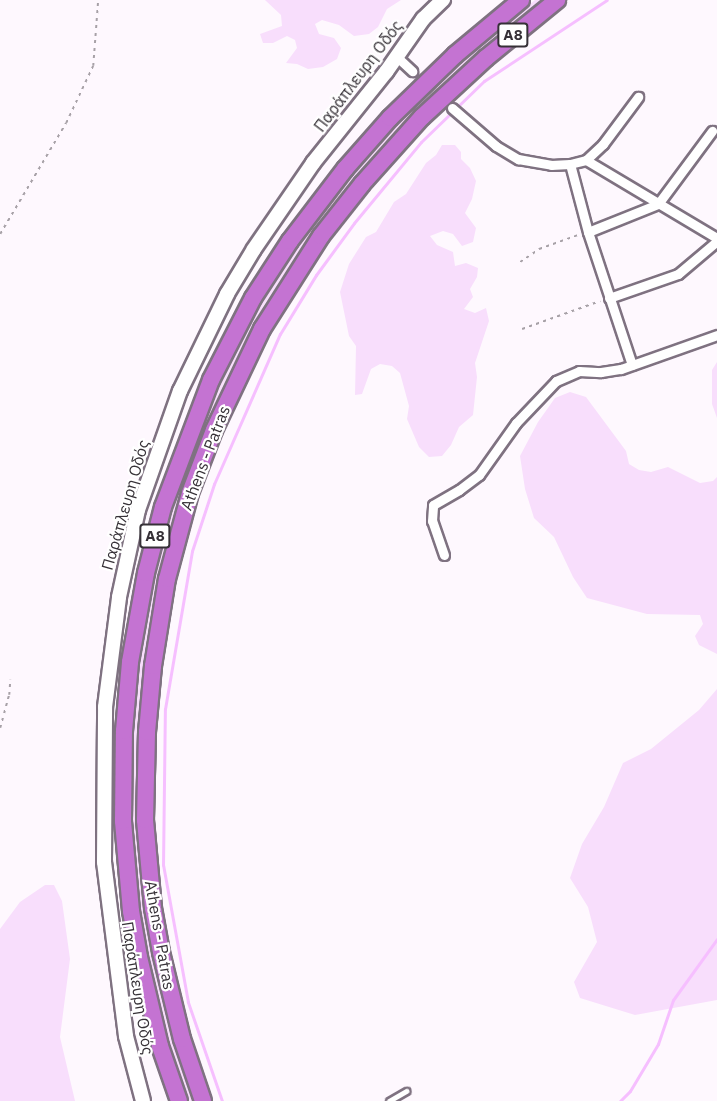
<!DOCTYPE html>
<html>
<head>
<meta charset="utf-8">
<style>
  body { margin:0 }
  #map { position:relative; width:717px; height:1101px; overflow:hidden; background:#fef8fe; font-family:"IBM Plex Sans",sans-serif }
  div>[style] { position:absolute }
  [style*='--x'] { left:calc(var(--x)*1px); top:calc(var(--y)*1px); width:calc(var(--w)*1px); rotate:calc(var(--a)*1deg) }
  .green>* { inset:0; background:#f8defc }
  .stream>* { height:3px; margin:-1.5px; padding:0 1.5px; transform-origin:1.5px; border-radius:1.5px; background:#f6bfff }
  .minor-tunnel>* { height:9px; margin-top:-4.5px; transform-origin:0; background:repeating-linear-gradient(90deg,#d6d0d6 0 9px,transparent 0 13.5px) }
  .path>* { height:1.5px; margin-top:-0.75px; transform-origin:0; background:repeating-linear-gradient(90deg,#a7a1a7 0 3px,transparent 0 7.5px) }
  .roads { filter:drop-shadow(2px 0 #7f7281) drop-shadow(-2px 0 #7f7281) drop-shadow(0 2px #7f7281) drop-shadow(0 -2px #7f7281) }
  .service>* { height:4.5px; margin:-2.25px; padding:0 2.25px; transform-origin:2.25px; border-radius:2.25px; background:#fff }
  .minor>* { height:9px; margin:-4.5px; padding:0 4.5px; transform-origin:4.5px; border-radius:4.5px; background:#fff }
  .secondary>* { height:14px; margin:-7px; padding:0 7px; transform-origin:7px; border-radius:7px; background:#fff }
  .motorway>* { height:16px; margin:-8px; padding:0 8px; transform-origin:8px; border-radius:8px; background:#c473d2 }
  span { translate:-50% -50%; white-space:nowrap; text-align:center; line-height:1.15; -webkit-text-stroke:4.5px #fff; paint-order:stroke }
  .shield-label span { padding:2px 4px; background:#fff; border:2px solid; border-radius:4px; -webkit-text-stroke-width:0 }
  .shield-label { font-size:15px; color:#363137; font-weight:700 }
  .street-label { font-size:16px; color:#363137 }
</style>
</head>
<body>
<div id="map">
  <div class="green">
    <div style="clip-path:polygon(265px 0,401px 0,387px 9px,378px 27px,369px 34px,354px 36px,339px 25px,322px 20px,315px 24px,319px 34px,334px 38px,341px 48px,337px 59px,323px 67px,308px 69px,297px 64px,286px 63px,297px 48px,295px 40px,287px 36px,273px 43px,263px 43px,260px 34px,282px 26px,281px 15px)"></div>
    <div style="clip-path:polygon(535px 0,543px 0,447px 80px,384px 144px,301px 249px,264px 305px,223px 385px,182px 490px,169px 533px,150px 620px,139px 709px,136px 798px,137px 843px,148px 931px,167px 1020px,193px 1101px,188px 1101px,168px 1043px,147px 955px,140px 911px,131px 821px,134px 709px,139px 664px,154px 575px,177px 489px,219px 384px,260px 303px,297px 246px,351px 175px,411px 109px,477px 47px)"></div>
    <div style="clip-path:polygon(442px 145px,455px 145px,461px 152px,461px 159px,470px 168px,476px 181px,472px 199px,465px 213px,476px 228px,473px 242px,462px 246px,453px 234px,443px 231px,430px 236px,437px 245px,453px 252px,455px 266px,466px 263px,478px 268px,477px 277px,470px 289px,473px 297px,464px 309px,475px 313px,486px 308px,489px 321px,475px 363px,477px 377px,473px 415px,459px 427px,451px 445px,442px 456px,429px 457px,419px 447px,407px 419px,409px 406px,400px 373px,392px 366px,380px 364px,371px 369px,362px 394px,355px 395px,356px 346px,349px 336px,340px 292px,349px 264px,366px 237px,376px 232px,394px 202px,406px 194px,426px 163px,436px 155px)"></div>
    <div style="clip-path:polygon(717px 362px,717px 418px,712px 404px,712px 370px)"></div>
    <div style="clip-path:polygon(570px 392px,586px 397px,626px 451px,629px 464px,639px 470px,651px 472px,668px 467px,700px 483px,713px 481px,717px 477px,717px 654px,699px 645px,695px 636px,703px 624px,700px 615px,647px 614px,587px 598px,573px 577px,554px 537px,534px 518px,525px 489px,520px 456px,538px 422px,555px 398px)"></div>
    <div style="clip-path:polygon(717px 689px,717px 1000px,635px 1015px,580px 998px,574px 982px,597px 942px,588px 907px,570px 878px,582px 844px,604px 807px,623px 763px,651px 749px,699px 710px)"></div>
    <div style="clip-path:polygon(45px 885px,54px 885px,62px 901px,70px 959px,60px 1037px,75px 1101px,0 1101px,0 929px,20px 902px)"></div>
  </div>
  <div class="stream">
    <div style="--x:222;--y:1101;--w:105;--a:-109"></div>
    <div style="--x:188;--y:1002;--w:139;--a:-100.3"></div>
    <div style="--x:163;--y:865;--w:156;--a:-89.3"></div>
    <div style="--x:165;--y:709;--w:160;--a:-80.3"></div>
    <div style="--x:192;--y:551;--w:71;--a:-71.8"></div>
    <div style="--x:214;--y:484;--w:164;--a:-66.3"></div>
    <div style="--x:280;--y:334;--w:69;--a:-58.6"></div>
    <div style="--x:316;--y:275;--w:64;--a:-53.8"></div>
    <div style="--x:354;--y:223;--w:105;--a:-50.4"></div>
    <div style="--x:421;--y:142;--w:88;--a:-44.1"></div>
    <div style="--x:484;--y:81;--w:147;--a:-33.4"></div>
    <div style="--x:620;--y:1101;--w:14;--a:-45"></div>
    <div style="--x:630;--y:1091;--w:55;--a:-59.2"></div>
    <div style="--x:658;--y:1044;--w:46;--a:-71.2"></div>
    <div style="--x:673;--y:1000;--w:75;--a:-54.2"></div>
  </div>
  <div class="minor-tunnel">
    <div style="--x:412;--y:71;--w:42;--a:43.1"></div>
  </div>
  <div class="path">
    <div style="--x:0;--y:234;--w:129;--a:-59.3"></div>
    <div style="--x:66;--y:123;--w:63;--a:-64.7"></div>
    <div style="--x:93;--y:66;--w:66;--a:-85.7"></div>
    <div style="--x:520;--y:262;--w:23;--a:-34"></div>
    <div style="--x:539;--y:249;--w:41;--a:-19.7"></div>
    <div style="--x:522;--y:329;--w:83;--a:-19.7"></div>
    <div style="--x:0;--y:728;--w:34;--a:-75"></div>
    <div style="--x:9;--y:695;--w:15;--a:-86"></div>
  </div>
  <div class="roads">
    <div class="service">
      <div style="--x:389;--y:1101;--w:20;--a:-30"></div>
    </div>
    <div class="minor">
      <div style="--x:397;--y:57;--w:21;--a:43"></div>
      <div style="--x:452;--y:108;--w:58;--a:40.8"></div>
      <div style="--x:496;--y:146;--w:26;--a:31"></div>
      <div style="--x:518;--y:159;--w:34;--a:10"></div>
      <div style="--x:551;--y:165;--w:19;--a:-3"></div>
      <div style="--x:570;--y:164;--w:16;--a:-14"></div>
      <div style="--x:586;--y:160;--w:23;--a:-43"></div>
      <div style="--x:603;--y:144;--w:59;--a:-53.3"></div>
      <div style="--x:586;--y:160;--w:152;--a:30.8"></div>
      <div style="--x:570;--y:164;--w:70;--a:75.2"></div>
      <div style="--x:588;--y:232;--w:140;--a:71.7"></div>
      <div style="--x:588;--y:232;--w:75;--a:-21.8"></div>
      <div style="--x:658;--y:204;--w:91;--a:-53.5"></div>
      <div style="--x:609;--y:298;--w:73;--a:-19.2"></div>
      <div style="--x:678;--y:274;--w:51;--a:-40.2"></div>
      <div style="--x:444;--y:555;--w:36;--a:-109"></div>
      <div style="--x:432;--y:521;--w:16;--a:-86"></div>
      <div style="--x:433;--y:505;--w:30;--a:-30"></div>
      <div style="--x:459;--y:490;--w:25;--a:-37"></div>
      <div style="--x:479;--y:475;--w:64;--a:-54.6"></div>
      <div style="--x:516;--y:423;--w:58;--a:-46.4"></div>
      <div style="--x:556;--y:381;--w:25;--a:-23"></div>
      <div style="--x:579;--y:371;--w:22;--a:3"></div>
      <div style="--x:601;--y:372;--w:20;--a:-9"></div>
      <div style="--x:621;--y:369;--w:102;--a:-19.5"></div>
    </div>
    <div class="secondary">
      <div style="--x:143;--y:1101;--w:67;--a:-104.7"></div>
      <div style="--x:126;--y:1036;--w:175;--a:-97.2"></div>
      <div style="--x:104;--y:862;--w:155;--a:-89.6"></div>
      <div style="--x:105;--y:707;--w:111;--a:-82.7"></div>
      <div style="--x:119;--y:597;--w:89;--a:-77.7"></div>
      <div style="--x:138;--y:510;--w:126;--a:-70.6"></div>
      <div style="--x:180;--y:391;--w:108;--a:-64.1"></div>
      <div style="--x:227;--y:294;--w:52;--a:-59"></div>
      <div style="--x:254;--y:249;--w:104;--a:-55.5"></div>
      <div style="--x:313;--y:163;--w:117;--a:-51.3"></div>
      <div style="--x:386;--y:72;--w:65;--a:-55.1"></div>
      <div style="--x:423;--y:19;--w:28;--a:-44"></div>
    </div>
    <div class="motorway">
      <div style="--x:179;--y:1101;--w:58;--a:-109.1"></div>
      <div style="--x:160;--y:1046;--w:91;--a:-103.3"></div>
      <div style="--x:139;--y:957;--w:47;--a:-99.9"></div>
      <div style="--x:131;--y:911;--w:90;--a:-95.1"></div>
      <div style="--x:123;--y:821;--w:90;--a:-89.4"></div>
      <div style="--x:124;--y:731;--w:69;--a:-85"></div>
      <div style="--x:130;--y:662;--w:90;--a:-79.8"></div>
      <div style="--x:146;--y:573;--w:68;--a:-75.6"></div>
      <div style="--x:163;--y:507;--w:136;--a:-69.3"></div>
      <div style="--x:211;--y:380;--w:92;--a:-62.9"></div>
      <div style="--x:253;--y:298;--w:68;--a:-57"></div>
      <div style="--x:290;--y:241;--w:91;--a:-52.6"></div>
      <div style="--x:345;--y:169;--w:68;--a:-48.6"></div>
      <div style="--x:390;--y:118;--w:91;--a:-44.1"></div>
      <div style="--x:455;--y:55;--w:86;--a:-39.8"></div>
      <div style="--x:203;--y:1101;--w:65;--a:-108.7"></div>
      <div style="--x:182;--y:1039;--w:89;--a:-103.6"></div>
      <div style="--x:161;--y:952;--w:45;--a:-100.3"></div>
      <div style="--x:153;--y:908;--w:88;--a:-95.2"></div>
      <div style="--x:145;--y:820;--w:88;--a:-88.7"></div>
      <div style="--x:147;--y:732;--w:66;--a:-84.8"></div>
      <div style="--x:153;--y:666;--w:88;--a:-80.9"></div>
      <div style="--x:167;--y:579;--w:89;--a:-75"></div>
      <div style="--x:190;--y:493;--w:67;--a:-69.1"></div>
      <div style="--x:214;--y:430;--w:112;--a:-64.6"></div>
      <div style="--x:262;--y:329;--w:110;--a:-57.6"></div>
      <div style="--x:321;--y:236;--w:66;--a:-51.7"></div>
      <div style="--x:362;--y:184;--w:90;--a:-48.2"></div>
      <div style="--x:422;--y:117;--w:87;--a:-42.7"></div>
      <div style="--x:486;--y:58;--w:92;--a:-39.2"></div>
    </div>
  </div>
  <div class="shield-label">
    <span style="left:513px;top:35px">Α8</span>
    <span style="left:155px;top:536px">Α8</span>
  </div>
  <div class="street-label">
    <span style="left:358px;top:76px;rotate:-53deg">Παράπλευρη Οδός</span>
    <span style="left:205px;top:458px;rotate:-69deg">Athens - Patras</span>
    <span style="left:125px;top:505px;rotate:-74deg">Παράπλευρη Οδός</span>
    <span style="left:160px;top:935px;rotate:80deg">Athens - Patras</span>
    <span style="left:138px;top:988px;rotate:81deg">Παράπλευρη Οδός</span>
  </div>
</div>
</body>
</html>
